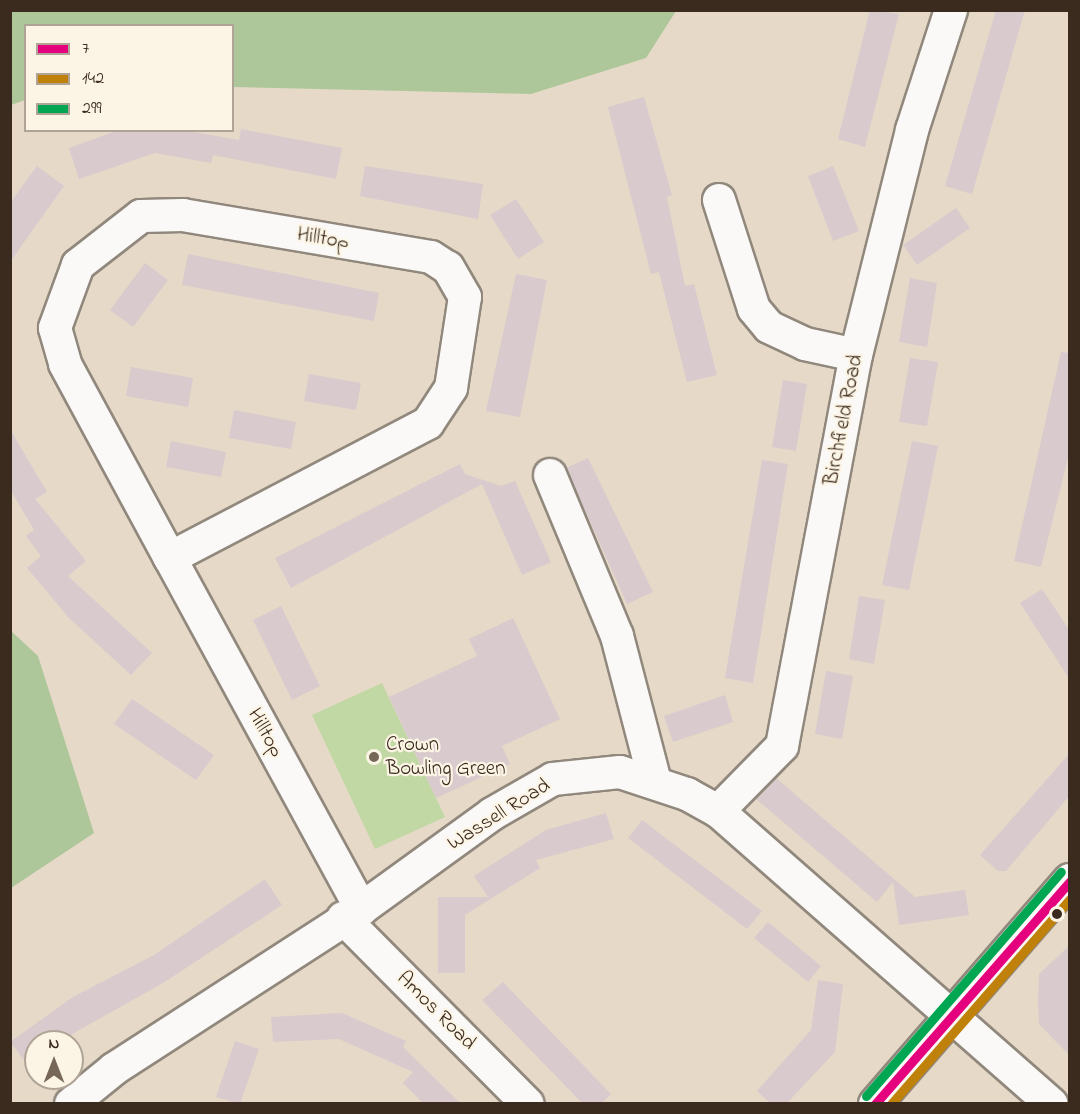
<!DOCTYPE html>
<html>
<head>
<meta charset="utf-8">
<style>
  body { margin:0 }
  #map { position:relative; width:1080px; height:1114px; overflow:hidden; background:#e6d9c7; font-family:"Indie Flower",sans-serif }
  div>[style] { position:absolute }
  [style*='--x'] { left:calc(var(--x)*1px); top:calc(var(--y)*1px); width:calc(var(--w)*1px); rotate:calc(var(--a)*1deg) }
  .green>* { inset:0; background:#c1d8a5 }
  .forest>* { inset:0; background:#aec79a }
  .building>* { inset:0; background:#d9cace }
  .roads { filter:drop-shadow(2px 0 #91887d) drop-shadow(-2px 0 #91887d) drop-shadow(0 2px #91887d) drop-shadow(0 -2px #91887d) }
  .minor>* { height:32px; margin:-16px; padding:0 16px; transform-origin:16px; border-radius:16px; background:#fbf9f7 }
  .bus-1>* { height:9px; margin:-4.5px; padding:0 4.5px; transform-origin:4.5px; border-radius:4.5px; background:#e5007d }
  .bus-2>* { height:9px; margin:-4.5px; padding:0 4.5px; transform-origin:4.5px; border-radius:4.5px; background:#bf8109 }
  .bus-3>* { height:9px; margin:-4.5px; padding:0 4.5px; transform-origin:4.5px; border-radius:4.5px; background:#00a651 }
  .dots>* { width:16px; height:16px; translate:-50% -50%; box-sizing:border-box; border:3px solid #fcf5e5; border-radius:50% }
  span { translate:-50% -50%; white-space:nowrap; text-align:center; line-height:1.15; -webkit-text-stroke:4.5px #fcf5e5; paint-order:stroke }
  .street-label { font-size:21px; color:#3b2a1e }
  .poi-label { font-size:21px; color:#3b2a1e }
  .left { translate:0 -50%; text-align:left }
  .frame { position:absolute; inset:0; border:12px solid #3b2a1e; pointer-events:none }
  .legend { position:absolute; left:24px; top:24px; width:210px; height:108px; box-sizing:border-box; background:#fcf5e5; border:2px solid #afa495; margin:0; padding:8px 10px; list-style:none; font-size:18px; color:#3b2a1e }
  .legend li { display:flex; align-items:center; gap:12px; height:30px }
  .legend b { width:30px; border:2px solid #afa495 }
  .north { position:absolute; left:24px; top:1030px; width:60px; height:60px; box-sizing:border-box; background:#fcf5e5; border:2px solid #afa495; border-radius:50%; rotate:0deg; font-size:16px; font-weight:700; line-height:24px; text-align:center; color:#3b2a1e }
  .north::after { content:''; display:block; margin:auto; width:21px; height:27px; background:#776759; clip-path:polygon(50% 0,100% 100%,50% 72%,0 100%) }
</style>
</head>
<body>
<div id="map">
  <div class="green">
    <div style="clip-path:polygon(382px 683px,445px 817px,375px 849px,312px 715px)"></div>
  </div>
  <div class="forest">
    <div style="clip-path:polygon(11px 10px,676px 10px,676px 11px,646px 58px,531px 94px,233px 87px,232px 26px,26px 26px,25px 100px,11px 105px)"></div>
    <div style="clip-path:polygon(10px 630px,38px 656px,94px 833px,11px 888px)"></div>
  </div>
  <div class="building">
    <div style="clip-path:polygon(870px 10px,899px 14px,865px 147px,838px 139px)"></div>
    <div style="clip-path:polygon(996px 10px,1025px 10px,972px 194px,945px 186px)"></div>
    <div style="clip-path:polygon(644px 97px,672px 195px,667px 197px,685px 286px,694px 284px,717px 375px,687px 382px,659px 272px,651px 274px,608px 107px)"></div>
    <div style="clip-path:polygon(241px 129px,342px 148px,336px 179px,213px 155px,211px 163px,155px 153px,79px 179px,69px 148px,119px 130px,182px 130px,239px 140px)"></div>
    <div style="clip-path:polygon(37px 166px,64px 186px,10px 262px,10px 203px)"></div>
    <div style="clip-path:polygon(365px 166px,483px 184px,478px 219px,360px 196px)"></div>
    <div style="clip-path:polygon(833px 166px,859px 231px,833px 241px,808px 176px)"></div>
    <div style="clip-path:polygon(516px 199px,544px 242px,518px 259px,490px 215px)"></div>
    <div style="clip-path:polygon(956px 208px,970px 228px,917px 265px,903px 245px)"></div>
    <div style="clip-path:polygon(188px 254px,379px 293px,374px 321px,182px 285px)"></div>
    <div style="clip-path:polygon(145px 263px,168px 280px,133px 327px,110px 310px)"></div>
    <div style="clip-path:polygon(516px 274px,547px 280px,520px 417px,486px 411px)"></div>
    <div style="clip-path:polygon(910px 278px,937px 283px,927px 347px,899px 342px)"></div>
    <div style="clip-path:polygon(1061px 352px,1070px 353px,1070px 450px,1041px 567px,1014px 561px)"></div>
    <div style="clip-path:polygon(910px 358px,938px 362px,927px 426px,899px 422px)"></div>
    <div style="clip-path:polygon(131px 367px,193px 378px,188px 407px,126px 396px)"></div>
    <div style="clip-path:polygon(309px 374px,361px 383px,356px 410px,304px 401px)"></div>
    <div style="clip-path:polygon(783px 380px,807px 384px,796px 451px,772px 447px)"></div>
    <div style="clip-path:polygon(234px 410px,296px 422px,291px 449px,229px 438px)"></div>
    <div style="clip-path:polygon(10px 429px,47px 492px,35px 499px,86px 561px,68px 576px,152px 653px,131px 675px,69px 618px,27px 568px,41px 556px,26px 536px,34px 530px,10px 489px)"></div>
    <div style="clip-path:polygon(171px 441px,226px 452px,221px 477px,166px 467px)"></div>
    <div style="clip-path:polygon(912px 441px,938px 446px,909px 590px,882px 585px)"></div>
    <div style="clip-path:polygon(588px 458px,653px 592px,627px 604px,566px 468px)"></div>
    <div style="clip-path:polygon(762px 460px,788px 464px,753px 683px,725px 678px)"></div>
    <div style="clip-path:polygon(460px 464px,465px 474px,501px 486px,515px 481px,551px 562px,522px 575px,482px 484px,291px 588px,275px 558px)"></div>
    <div style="clip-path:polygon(1042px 589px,1070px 631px,1070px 680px,1020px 603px)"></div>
    <div style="clip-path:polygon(859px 596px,885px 600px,874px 664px,849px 659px)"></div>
    <div style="clip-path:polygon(281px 606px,320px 686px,292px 700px,253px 620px)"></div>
    <div style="clip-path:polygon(513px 618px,560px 719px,502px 746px,510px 764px,436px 798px,389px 697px,477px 656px,469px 639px)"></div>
    <div style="clip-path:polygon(826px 671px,853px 676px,842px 739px,815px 734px)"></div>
    <div style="clip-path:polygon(725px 695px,733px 722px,673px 742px,664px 716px)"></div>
    <div style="clip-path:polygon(132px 699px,214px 755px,196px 780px,114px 724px)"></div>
    <div style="clip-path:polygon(1070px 753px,1070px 795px,1006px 871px,998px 871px,980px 855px)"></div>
    <div style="clip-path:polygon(776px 778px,915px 897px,965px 890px,969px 915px,899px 925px,893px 882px,877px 902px,756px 799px)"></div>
    <div style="clip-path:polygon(606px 813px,614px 839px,536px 860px,540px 868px,465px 915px,465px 973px,438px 973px,438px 897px,488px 897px,474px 876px,546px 830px)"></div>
    <div style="clip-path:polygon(642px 820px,762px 911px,747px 929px,628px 838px)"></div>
    <div style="clip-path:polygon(265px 879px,282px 905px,163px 983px,58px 1042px,36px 1042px,36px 1075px,10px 1042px,73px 997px,154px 955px)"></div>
    <div style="clip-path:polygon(768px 922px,821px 966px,808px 982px,754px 938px)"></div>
    <div style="clip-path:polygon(1070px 945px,1070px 1056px,1039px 1024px,1038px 1002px,1039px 974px)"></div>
    <div style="clip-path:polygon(818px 980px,843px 984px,835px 1052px,786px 1104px,771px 1104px,757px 1091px,811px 1030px)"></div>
    <div style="clip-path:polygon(503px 982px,611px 1094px,601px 1104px,583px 1104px,482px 1000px)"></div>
    <div style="clip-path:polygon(342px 1013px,406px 1041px,403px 1047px,461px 1104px,424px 1104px,403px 1083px,413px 1072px,339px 1039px,273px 1042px,271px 1017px)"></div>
    <div style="clip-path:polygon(235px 1041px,259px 1049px,240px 1104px,216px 1097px)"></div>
  </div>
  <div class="roads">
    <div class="minor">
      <div style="--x:719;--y:200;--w:114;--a:72.2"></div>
      <div style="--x:754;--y:309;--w:23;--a:50"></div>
      <div style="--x:769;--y:327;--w:40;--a:25"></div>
      <div style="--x:805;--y:344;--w:52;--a:12.2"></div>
      <div style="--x:550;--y:475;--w:174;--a:67.4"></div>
      <div style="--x:617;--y:636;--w:151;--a:75.4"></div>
      <div style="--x:170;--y:558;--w:291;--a:-27.6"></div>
      <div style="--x:428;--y:423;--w:42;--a:-56.7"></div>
      <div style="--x:451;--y:388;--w:92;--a:-81.3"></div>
      <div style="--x:465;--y:297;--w:34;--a:-120"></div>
      <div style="--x:448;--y:268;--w:20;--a:-147"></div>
      <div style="--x:431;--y:257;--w:252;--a:-170.4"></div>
      <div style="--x:183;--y:215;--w:42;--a:178.6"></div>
      <div style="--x:141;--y:216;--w:80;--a:142.1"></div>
      <div style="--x:78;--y:265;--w:67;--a:110.1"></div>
      <div style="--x:55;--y:328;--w:37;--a:74"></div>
      <div style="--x:65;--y:364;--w:221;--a:61.6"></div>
      <div style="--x:170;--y:558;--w:400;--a:61.4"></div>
      <div style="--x:718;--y:811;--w:91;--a:-45.4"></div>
      <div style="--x:782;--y:746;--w:398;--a:-79.3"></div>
      <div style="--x:856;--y:355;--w:232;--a:-76"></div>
      <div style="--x:912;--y:130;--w:126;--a:-72"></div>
      <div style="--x:343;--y:918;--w:262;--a:45.2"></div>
      <div style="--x:71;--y:1104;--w:55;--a:-39.1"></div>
      <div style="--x:114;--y:1069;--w:294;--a:-32.9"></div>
      <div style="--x:361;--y:909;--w:162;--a:-35.9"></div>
      <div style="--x:492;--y:814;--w:70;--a:-29.8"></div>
      <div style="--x:553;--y:779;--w:67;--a:-6"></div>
      <div style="--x:620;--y:772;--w:71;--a:18.2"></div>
      <div style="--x:687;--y:794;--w:35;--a:29"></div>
      <div style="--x:718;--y:811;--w:444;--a:41.3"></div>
      <div style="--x:875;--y:1104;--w:297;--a:-49"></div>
    </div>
  </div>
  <div class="bus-1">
    <div style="--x:875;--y:1104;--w:296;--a:-48.8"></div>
  </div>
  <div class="bus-2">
    <div style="--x:891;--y:1104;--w:272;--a:-48.9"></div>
  </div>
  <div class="bus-3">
    <div style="--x:866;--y:1096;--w:297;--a:-49"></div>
  </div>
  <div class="dots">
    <div style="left:374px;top:757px;background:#776759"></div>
    <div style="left:1057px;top:914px;background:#3b2a1e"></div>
  </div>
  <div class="street-label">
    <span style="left:323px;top:239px;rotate:10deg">Hilltop</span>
    <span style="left:844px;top:420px;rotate:-79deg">Birchfield Road</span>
    <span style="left:265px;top:733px;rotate:61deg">Hilltop</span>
    <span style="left:499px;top:815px;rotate:-32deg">Wassell Road</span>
    <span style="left:436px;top:1011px;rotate:45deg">Amos Road</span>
  </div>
  <div class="poi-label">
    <span class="left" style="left:386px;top:757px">Crown<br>Bowling Green</span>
  </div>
  <div class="frame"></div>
  <ul class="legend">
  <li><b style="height:8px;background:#e5007d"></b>7</li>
  <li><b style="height:8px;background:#bf8109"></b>142</li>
  <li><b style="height:8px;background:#00a651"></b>299</li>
  </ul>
  <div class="north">N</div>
</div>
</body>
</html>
